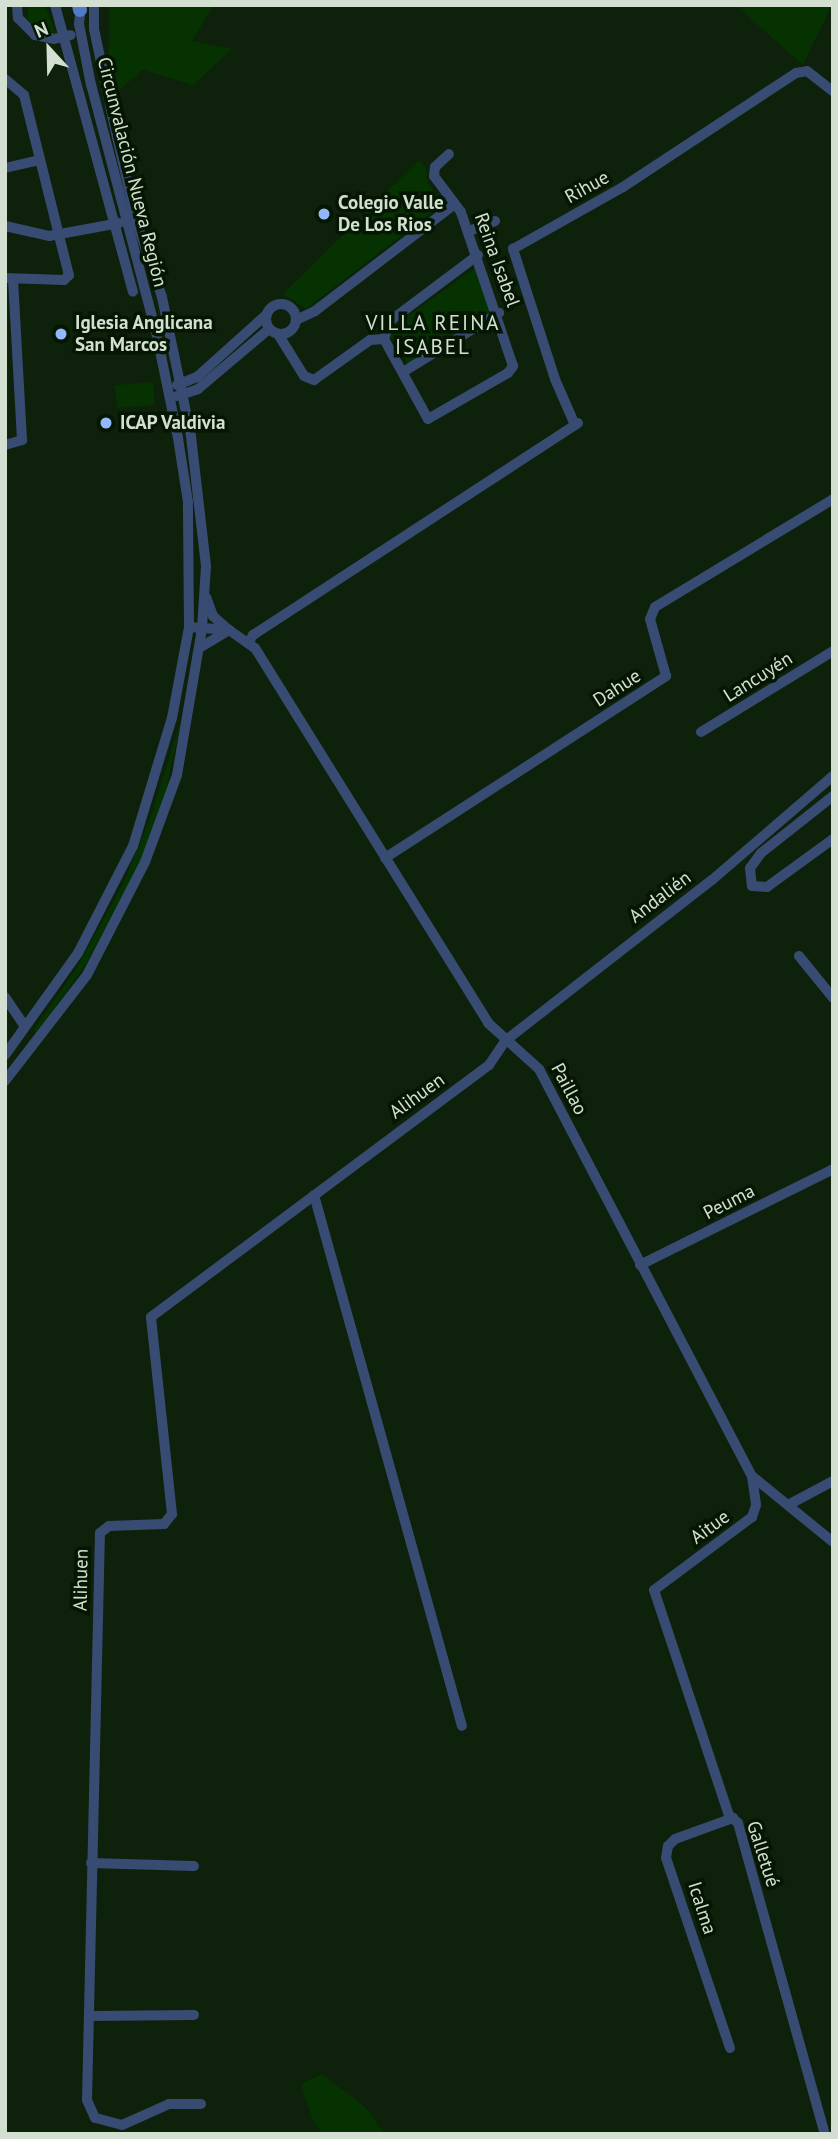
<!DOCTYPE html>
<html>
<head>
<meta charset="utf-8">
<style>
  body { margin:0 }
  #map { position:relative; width:838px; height:2139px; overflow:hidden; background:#0e210a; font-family:"PT Sans",sans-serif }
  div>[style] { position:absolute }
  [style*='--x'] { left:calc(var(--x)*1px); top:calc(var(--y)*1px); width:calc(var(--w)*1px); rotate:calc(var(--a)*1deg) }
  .green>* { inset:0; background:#053200 }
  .minor>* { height:10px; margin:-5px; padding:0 5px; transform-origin:5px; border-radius:5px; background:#384b72 }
  .minor>.ring { margin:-5px; padding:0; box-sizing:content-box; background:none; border:10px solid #384b72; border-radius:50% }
  .major>* { height:14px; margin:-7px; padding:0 7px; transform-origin:7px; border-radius:7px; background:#527aca }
  .dots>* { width:19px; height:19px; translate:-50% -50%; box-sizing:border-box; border:4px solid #051703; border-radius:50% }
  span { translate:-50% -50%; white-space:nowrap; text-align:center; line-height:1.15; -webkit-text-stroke:7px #051703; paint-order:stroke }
  .street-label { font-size:19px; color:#d3e0d1 }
  .poi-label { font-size:19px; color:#d3e0d1; font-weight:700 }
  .left { translate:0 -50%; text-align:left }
  .neighbourhood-label { font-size:21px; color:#d3e0d1; letter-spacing:2px }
  .frame { position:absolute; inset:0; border:7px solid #d3e0d1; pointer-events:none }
  .north { position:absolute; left:14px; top:14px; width:70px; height:70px; -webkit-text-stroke:5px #051703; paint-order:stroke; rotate:338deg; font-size:19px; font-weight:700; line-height:28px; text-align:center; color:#d3e0d1 }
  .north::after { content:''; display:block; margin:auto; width:24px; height:32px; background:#d3e0d1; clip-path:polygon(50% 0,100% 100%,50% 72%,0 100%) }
</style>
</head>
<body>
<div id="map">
  <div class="green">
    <div style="clip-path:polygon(28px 5px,44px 5px,58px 37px,41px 36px,27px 20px)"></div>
    <div style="clip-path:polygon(109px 5px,214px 5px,192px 41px,232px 49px,193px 85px,143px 70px,118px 91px,109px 54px)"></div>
    <div style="clip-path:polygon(735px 5px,832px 5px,803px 65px)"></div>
    <div style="clip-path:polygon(419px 160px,426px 168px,428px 184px,443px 200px,440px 206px,306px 309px,283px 294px)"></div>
    <div style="clip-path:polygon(475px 268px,490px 313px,408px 365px,390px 336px,391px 328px)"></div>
    <div style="clip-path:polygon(153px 382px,155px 405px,117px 408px,115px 385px)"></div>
    <div style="clip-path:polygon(182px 717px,165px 795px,140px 862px,86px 964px,36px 1034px,34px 1029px,74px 972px,123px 884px,151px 816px)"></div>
    <div style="clip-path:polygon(322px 2074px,366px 2108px,385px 2134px,323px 2134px,312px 2119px,301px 2084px)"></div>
  </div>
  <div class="minor">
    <div style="--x:17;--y:5;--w:13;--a:86"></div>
    <div style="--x:18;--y:18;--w:24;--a:45"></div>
    <div style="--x:35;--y:35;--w:19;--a:12"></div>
    <div style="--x:54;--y:39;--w:17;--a:-13"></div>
    <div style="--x:55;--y:5;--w:297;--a:74.8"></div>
    <div style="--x:5;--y:79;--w:25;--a:40"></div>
    <div style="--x:24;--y:95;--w:186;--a:76"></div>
    <div style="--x:69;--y:275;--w:7;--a:135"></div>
    <div style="--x:64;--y:280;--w:59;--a:-178.1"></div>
    <div style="--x:5;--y:168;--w:36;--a:-13"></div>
    <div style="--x:5;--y:226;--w:45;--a:12.8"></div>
    <div style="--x:49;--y:236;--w:71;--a:-10.5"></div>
    <div style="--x:469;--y:231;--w:28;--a:-21"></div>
    <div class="ring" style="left:266px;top:304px;width:20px;height:20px"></div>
    <div style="--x:296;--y:320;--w:21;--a:-25"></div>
    <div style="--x:315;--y:311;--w:176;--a:-37.4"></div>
    <div style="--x:278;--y:334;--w:49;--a:58.2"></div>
    <div style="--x:304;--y:376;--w:11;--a:22"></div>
    <div style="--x:314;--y:380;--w:69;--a:-35.5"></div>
    <div style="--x:370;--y:340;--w:14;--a:-4"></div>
    <div style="--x:384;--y:339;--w:91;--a:61.2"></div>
    <div style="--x:428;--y:419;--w:92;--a:-29.9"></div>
    <div style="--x:508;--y:373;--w:9;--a:-54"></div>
    <div style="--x:513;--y:366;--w:163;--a:-108.7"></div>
    <div style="--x:461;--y:212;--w:45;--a:-126.9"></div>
    <div style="--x:434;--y:176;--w:9;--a:-84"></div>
    <div style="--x:435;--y:167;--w:19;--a:-43"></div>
    <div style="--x:384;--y:339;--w:19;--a:-72"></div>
    <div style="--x:390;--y:321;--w:110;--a:-36.9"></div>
    <div style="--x:403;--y:372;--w:113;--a:-31.6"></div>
    <div style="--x:177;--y:385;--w:22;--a:-22"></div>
    <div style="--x:197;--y:377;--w:94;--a:-42"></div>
    <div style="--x:177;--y:396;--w:22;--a:-18"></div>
    <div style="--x:198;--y:389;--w:93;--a:-40.2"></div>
    <div style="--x:575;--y:425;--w:50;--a:-113.5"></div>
    <div style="--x:555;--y:379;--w:137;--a:-107.9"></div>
    <div style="--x:513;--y:249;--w:126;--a:-29.4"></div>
    <div style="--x:623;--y:187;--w:207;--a:-33.4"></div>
    <div style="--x:796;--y:73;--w:11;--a:-10"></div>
    <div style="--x:807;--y:71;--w:33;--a:38"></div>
    <div style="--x:5;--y:445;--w:18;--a:-16"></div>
    <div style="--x:22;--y:440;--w:160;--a:-93.2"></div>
    <div style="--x:189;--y:627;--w:40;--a:4.3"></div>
    <div style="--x:229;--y:630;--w:32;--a:35"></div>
    <div style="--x:255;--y:648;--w:441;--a:58.1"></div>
    <div style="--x:488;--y:1023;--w:69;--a:42"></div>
    <div style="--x:539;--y:1069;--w:459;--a:62.4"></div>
    <div style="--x:752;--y:1476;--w:104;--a:39.2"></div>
    <div style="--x:249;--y:642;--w:8;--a:-60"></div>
    <div style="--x:253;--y:635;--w:388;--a:-33.1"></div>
    <div style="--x:201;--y:647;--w:33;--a:-31"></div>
    <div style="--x:229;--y:630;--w:21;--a:-139"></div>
    <div style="--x:213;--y:616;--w:20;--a:-110"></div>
    <div style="--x:701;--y:732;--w:155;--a:-31.5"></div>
    <div style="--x:833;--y:796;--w:92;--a:141.6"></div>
    <div style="--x:761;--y:853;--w:19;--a:126"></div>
    <div style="--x:750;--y:868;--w:18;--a:84"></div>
    <div style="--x:752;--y:886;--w:15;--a:4"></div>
    <div style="--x:767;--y:887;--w:82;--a:-36"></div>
    <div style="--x:385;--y:858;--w:335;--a:-32.9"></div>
    <div style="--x:666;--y:676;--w:59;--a:-105.7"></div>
    <div style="--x:650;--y:619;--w:13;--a:-67"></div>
    <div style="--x:655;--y:607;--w:208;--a:-31.2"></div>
    <div style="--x:799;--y:956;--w:54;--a:51"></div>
    <div style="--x:5;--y:997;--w:34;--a:56"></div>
    <div style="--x:5;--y:1055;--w:125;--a:-54.4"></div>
    <div style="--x:78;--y:953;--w:120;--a:-62.8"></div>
    <div style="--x:133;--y:846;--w:134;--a:-73.1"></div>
    <div style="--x:172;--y:718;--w:93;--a:-79.4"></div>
    <div style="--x:189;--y:627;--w:125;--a:-90.5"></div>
    <div style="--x:188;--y:502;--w:65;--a:-98.9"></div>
    <div style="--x:178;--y:438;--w:108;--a:-101.7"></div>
    <div style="--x:156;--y:332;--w:255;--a:-104.7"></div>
    <div style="--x:91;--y:85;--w:62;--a:-101.1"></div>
    <div style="--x:79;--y:24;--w:19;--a:-84"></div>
    <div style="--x:5;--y:1081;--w:134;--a:-52.3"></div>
    <div style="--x:87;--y:975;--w:127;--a:-62.8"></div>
    <div style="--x:145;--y:862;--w:93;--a:-69.8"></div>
    <div style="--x:177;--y:775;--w:149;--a:-80.3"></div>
    <div style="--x:202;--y:628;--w:62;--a:-86.3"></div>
    <div style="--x:206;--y:566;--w:131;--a:-96.6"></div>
    <div style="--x:191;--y:436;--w:142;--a:-101.8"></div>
    <div style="--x:162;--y:297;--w:81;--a:-108.7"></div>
    <div style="--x:136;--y:220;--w:98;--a:-102.9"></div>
    <div style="--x:114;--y:124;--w:97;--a:-101.9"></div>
    <div style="--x:94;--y:29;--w:24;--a:-90"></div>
    <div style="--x:314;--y:1195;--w:551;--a:74.43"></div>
    <div style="--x:640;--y:1265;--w:216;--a:-26.4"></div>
    <div style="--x:752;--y:1476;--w:29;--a:82"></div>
    <div style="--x:756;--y:1505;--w:13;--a:108"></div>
    <div style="--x:752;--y:1517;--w:122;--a:143.3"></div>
    <div style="--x:654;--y:1590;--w:237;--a:71.6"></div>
    <div style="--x:729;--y:1815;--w:12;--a:42"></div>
    <div style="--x:738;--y:1823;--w:323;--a:74.4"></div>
    <div style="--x:788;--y:1505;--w:51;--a:-28.1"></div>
    <div style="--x:91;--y:1863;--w:103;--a:1.7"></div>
    <div style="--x:90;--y:2016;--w:104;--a:-0.6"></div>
    <div style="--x:730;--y:2048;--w:200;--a:-108.6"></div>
    <div style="--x:666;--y:1858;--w:12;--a:-81"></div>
    <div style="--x:668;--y:1846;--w:10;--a:-45"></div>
    <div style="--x:675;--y:1839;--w:62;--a:-19.9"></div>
    <div style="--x:201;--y:2104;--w:32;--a:180"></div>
    <div style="--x:169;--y:2104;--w:51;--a:155.9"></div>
    <div style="--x:122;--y:2125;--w:28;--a:-165"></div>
    <div style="--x:95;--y:2118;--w:20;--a:-114"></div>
    <div style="--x:87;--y:2100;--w:567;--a:-88.69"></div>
    <div style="--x:100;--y:1533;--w:11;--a:-38"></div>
    <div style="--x:109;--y:1526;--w:55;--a:-2.1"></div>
    <div style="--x:164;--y:1524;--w:13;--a:-51"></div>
    <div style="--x:172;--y:1514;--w:198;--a:-96.1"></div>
    <div style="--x:151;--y:1317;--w:422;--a:-36.7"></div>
    <div style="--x:489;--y:1065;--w:29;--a:-56"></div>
    <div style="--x:505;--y:1041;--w:262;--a:-37.9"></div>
    <div style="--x:712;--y:880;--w:160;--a:-40.7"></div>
  </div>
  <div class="major">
    <div style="--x:79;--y:5;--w:5;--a:79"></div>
  </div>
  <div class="dots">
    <div style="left:324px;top:214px;background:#93b7fd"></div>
    <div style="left:61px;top:334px;background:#93b7fd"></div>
    <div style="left:106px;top:423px;background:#93b7fd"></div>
  </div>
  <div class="street-label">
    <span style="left:132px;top:172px;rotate:76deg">Circunvalación Nueva Región</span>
    <span style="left:587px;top:187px;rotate:-29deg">Rihue</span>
    <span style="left:497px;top:260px;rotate:70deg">Reina Isabel</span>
    <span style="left:758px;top:677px;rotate:-32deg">Lancuyén</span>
    <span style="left:617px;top:688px;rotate:-33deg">Dahue</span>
    <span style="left:660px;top:897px;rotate:-37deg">Andalién</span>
    <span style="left:569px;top:1089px;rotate:62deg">Paillao</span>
    <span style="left:417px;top:1096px;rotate:-36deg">Alihuen</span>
    <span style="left:729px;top:1202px;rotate:-27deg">Peuma</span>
    <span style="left:710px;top:1527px;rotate:-36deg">Aitue</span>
    <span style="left:81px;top:1580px;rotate:-89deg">Alihuen</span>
    <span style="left:763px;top:1854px;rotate:72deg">Galletué</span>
    <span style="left:702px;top:1908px;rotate:72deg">Icalma</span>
  </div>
  <div class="poi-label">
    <span class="left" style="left:338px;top:214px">Colegio Valle<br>De Los Rios</span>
    <span class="left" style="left:75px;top:334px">Iglesia Anglicana<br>San Marcos</span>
    <span class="left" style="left:120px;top:423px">ICAP Valdivia</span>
  </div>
  <div class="neighbourhood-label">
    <span style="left:433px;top:335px">VILLA REINA<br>ISABEL</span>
  </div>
  <div class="frame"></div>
  <div class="north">N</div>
</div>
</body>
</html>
